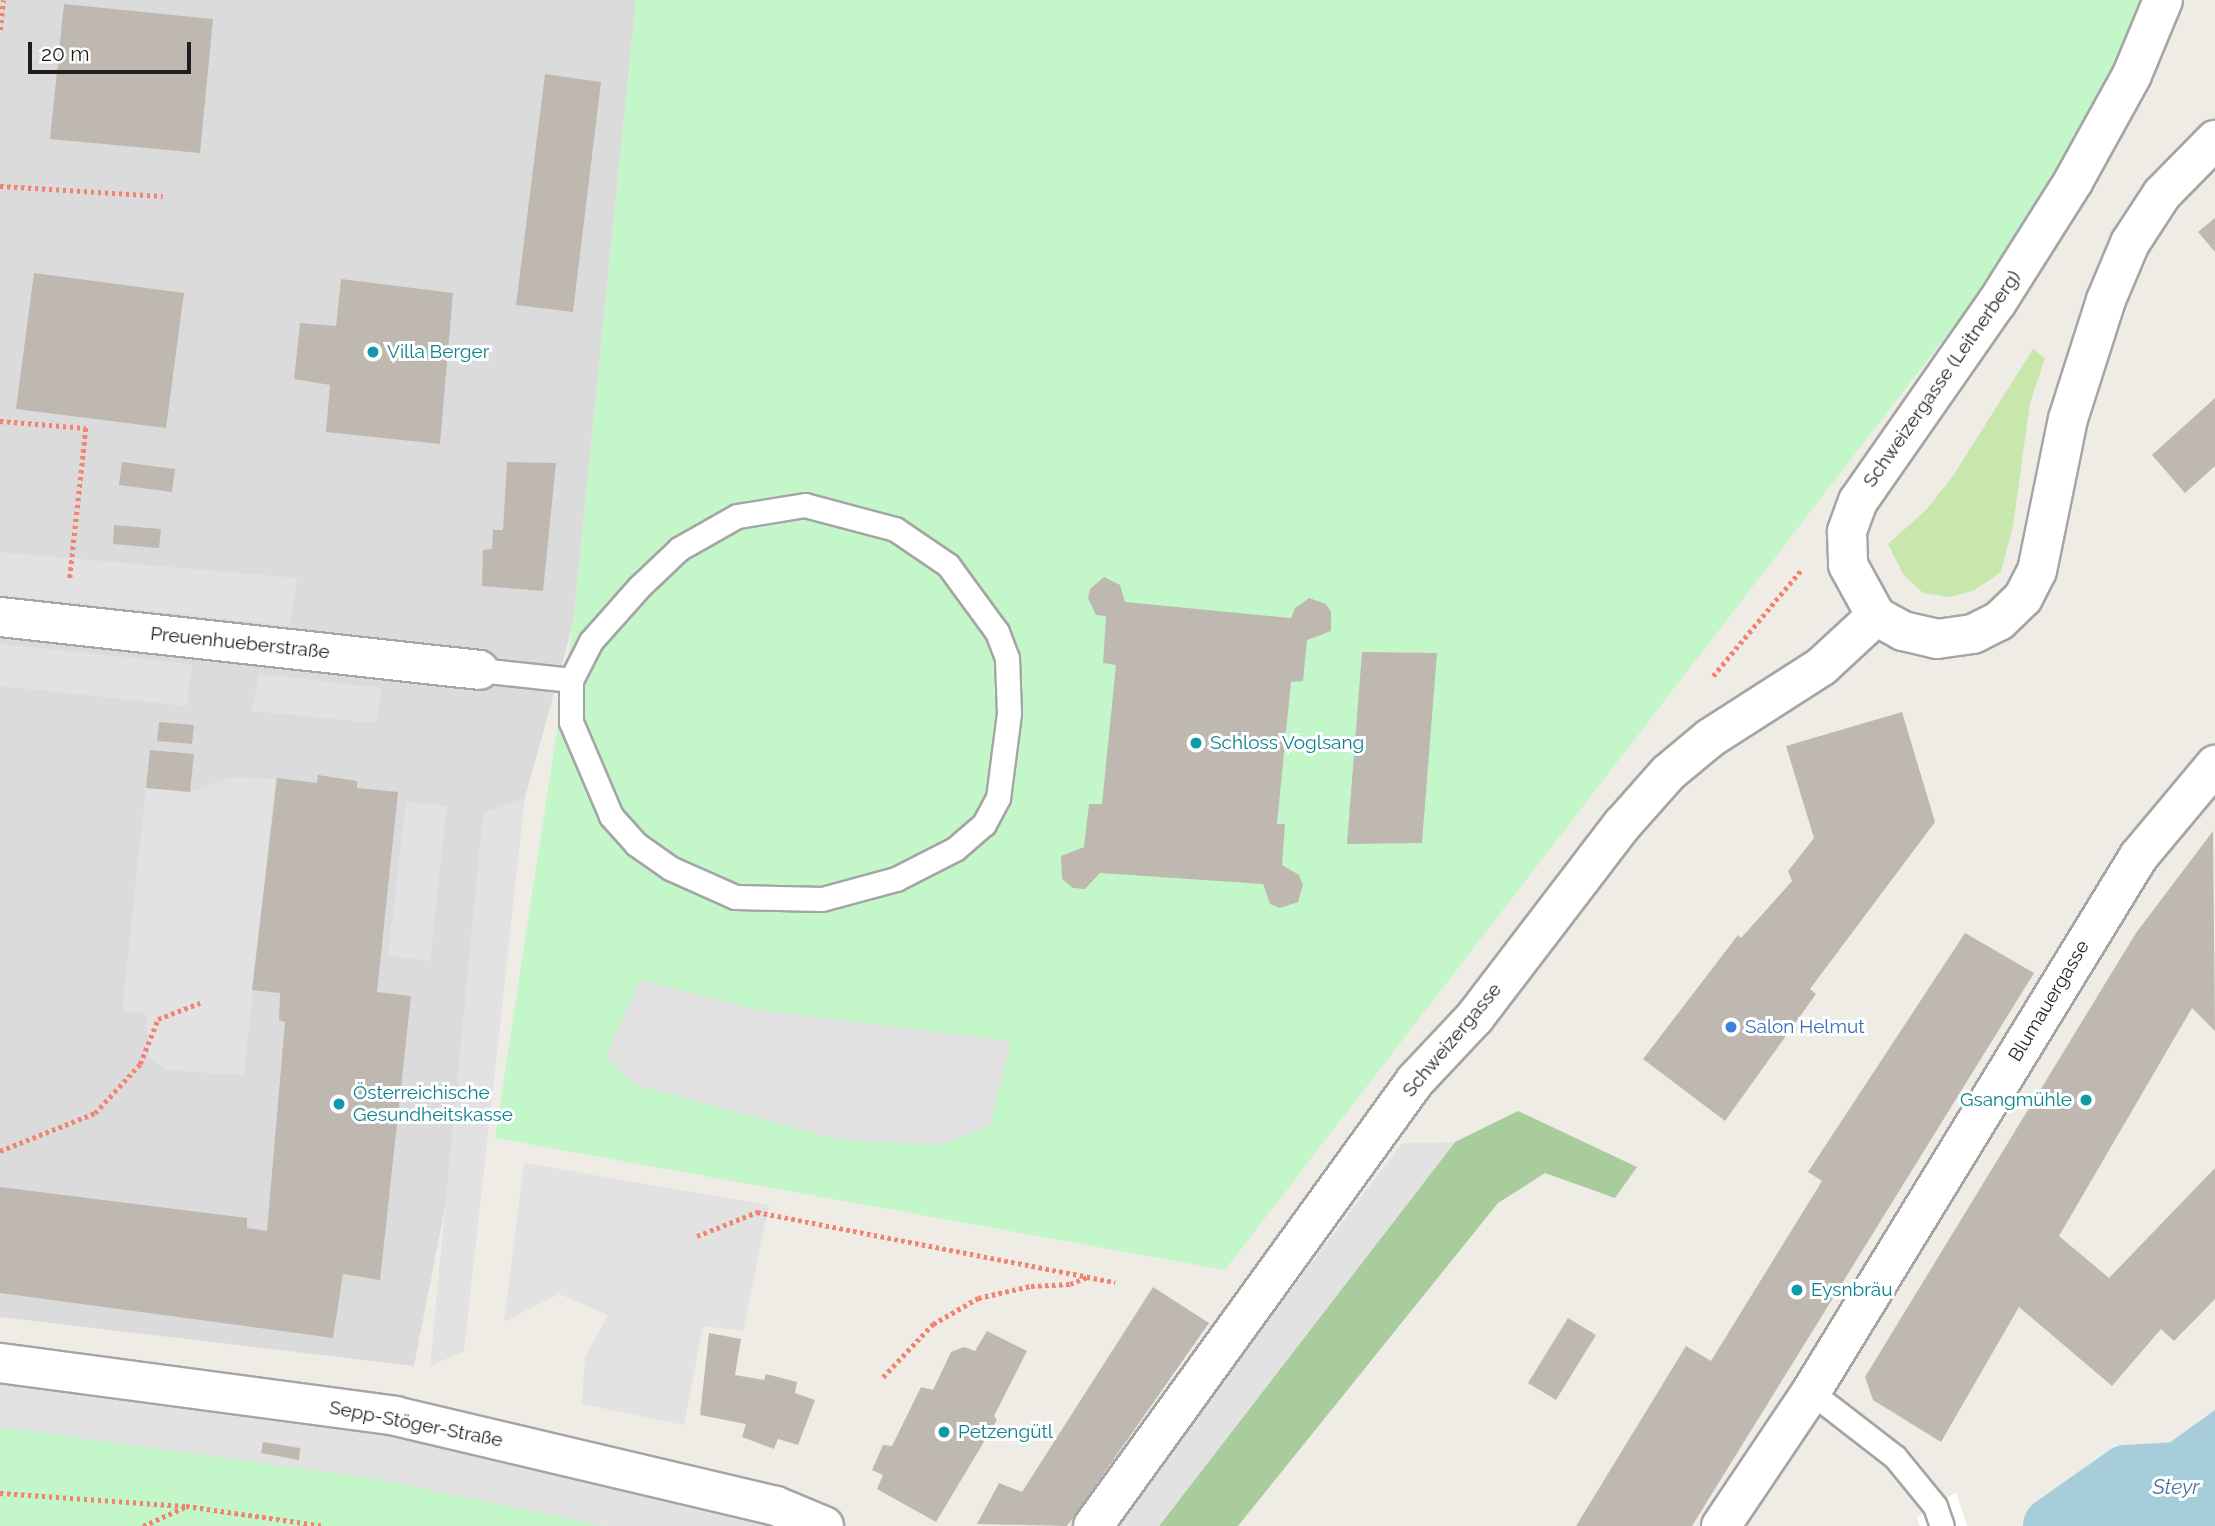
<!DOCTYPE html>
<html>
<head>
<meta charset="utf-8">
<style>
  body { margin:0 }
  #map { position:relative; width:2215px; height:1526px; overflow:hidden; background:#efece5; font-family:Raleway,sans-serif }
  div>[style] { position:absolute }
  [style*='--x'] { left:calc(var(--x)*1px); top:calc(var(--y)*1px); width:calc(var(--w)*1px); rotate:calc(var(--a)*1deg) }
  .residential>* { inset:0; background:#dcdbdb }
  .grass>* { inset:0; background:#c8e7ad }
  .forest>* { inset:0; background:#a8cc9b }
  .park>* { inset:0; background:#c3f7c9 }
  .parking>* { inset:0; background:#e2e2e2 }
  .water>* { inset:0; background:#a7cdda }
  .pier>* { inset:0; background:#fff }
  .canal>* { height:58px; margin:-29px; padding:0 29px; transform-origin:29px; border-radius:29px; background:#a7cdda }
  .building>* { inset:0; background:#bfb8b1 }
  .path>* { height:4.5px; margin-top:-2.25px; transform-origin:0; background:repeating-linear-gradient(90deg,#f38271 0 3.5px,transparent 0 7px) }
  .roads { filter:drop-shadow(2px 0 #a5a5a5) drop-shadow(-2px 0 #a5a5a5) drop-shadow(0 2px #a5a5a5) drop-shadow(0 -2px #a5a5a5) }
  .lane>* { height:23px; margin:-11.5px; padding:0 11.5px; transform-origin:11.5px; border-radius:11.5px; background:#fff }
  .street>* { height:38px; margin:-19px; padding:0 19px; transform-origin:19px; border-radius:19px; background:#fff }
  .dots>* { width:19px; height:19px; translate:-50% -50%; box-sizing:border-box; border:4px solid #fff; border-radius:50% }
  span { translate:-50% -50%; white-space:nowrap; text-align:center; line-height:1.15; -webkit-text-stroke:6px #fff; paint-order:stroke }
  .culture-label { font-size:19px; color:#0d838f }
  .left { translate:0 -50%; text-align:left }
  .right { translate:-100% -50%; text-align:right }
  .street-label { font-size:19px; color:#1e1e1e }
  .shop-label { font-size:19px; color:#366cbe }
  .water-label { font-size:21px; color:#4c75a1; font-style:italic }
  .scale { position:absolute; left:28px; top:42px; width:163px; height:32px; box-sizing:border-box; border:4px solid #1e1e1e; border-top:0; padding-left:9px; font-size:21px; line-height:24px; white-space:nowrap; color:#1e1e1e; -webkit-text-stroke:5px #fff; paint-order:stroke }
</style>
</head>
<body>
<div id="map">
  <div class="residential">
    <div style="clip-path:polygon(0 0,636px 0,573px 624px,525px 798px,414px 1366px,0 1317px)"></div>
  </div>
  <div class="grass">
    <div style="clip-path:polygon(2033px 349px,2045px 358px,2030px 403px,2013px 526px,2001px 572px,1973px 591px,1949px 597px,1923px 593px,1903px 574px,1888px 544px,1926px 510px,1953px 476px)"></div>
  </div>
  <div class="forest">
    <div style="clip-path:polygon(1518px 1111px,1637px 1167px,1615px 1198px,1545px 1173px,1498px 1203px,1238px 1526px,1159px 1526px,1455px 1142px)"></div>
  </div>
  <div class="park">
    <div style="clip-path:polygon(636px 0,2142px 0,2133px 40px,2097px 120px,1960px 318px,1225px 1270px,495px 1138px,573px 624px)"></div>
    <div style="clip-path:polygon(0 1427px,372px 1478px,604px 1526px,0 1526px)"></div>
  </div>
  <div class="parking">
    <div style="clip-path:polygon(0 552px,297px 578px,290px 626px,0 595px)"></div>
    <div style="clip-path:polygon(0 644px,192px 664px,187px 706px,0 686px)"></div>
    <div style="clip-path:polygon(259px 674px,382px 688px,376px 723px,252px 711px)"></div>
    <div style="clip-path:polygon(229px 778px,275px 779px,244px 1075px,167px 1070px,149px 1058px,146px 1014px,122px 1010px,146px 788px,190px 792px)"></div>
    <div style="clip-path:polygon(525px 798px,464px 1351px,430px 1366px,483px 813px)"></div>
    <div style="clip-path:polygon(406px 802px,447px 806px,430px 961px,388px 956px)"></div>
    <div style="clip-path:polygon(640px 980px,758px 1010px,1011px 1041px,990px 1126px,943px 1145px,840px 1140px,635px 1085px,605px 1057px)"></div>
    <div style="clip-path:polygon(1455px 1142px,1159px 1526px,1113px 1526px,1402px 1143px)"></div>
    <div style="clip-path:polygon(524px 1163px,769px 1205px,743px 1331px,703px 1326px,684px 1425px,582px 1404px,585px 1357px,608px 1315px,559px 1294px,504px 1322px)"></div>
    <div style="clip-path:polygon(0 1383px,385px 1433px,770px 1519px,774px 1526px,604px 1526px,372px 1478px,0 1427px)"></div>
  </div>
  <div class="water">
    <div style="clip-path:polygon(2215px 1410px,2215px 1526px,2103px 1526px,2126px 1474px)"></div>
  </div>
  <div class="pier">
    <div style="clip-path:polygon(1956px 1492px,1967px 1526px,1920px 1526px,1917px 1518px)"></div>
  </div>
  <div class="canal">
    <div style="--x:2052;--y:1526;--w:90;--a:-35.1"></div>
    <div style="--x:2126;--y:1474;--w:89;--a:-3.2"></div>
  </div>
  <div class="building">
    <div style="clip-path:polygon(64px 4px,213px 19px,200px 153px,50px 139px)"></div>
    <div style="clip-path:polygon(545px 74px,601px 82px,573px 312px,516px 305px)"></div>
    <div style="clip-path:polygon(2215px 218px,2215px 252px,2198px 232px)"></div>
    <div style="clip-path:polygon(34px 273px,184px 293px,166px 428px,16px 409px)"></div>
    <div style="clip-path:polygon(341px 279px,453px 293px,440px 444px,326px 432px,330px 385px,294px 379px,300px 323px,336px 326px)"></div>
    <div style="clip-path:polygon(2215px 398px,2215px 466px,2185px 493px,2152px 455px)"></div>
    <div style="clip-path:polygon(122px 462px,175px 469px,172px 492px,119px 485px)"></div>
    <div style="clip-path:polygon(507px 462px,556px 463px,543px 591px,482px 586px,483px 550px,492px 549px,493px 530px,503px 530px)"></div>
    <div style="clip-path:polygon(114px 525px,161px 529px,159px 548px,113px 544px)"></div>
    <div style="clip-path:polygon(1104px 577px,1120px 585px,1125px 602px,1291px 618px,1295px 608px,1309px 598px,1326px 604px,1331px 612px,1331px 631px,1307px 640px,1303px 681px,1291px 682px,1277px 824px,1285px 824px,1282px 865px,1299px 875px,1303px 885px,1298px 902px,1280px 908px,1270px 904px,1263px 884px,1100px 873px,1085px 889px,1073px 888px,1062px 879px,1061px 856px,1084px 847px,1089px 804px,1102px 804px,1116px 665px,1103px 663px,1106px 616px,1096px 615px,1088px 598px,1090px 589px)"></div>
    <div style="clip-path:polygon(1362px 652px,1437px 653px,1422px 843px,1347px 844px)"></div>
    <div style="clip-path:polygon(1902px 712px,1935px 822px,1810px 989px,1816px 994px,1725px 1121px,1643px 1059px,1738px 935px,1741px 938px,1792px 881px,1788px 871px,1814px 838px,1786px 746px)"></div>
    <div style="clip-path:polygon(159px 722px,194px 725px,192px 744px,157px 741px)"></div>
    <div style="clip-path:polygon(150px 750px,194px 754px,190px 792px,146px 788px)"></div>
    <div style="clip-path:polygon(318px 775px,357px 781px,357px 788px,398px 792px,377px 992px,411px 996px,380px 1280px,343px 1274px,333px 1338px,0 1293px,0 1187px,247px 1218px,247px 1228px,267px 1231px,285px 1022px,279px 1020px,280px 993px,252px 990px,277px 778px,317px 783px)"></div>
    <div style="clip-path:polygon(2213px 831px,2215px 1031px,2192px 1008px,2059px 1236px,2109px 1278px,2215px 1168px,2215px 1299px,2174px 1341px,2161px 1329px,2112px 1386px,2019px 1307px,1941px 1442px,1873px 1400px,1865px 1377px,2136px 933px)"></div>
    <div style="clip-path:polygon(1965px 933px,2034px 973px,1692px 1526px,1576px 1526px,1686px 1346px,1711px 1361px,1822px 1181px,1808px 1172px)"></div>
    <div style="clip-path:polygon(1153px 1287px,1209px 1323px,1067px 1526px,977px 1524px,999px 1483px,1022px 1492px)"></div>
    <div style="clip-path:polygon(1568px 1318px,1596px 1335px,1556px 1400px,1528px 1383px)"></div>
    <div style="clip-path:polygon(987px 1331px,1027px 1351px,994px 1416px,997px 1420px,936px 1522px,877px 1489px,883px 1475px,872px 1470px,883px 1445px,892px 1446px,921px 1387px,933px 1390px,951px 1352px,964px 1347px,975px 1351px)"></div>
    <div style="clip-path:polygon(709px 1333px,741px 1339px,735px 1375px,764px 1380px,766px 1374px,797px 1382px,795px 1393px,815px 1400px,798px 1445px,778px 1439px,774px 1449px,742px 1437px,746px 1424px,700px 1415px)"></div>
    <div style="clip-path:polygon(263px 1442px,300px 1448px,299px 1460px,261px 1453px)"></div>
  </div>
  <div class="path">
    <div style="--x:0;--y:30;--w:30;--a:-84"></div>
    <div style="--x:0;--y:186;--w:163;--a:3.5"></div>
    <div style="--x:0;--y:421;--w:86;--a:4.7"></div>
    <div style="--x:86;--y:428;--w:151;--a:96.1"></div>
    <div style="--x:1713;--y:676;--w:138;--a:-50.3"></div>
    <div style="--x:0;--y:1151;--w:102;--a:-21.8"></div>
    <div style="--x:95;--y:1113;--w:67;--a:-47.4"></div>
    <div style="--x:140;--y:1064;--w:48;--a:-68.2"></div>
    <div style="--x:158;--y:1019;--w:45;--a:-20.9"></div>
    <div style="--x:697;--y:1236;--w:65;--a:-21.8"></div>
    <div style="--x:757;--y:1212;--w:365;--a:11.1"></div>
    <div style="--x:883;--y:1377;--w:73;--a:-46.7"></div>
    <div style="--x:933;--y:1324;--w:52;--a:-30"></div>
    <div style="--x:978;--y:1298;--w:54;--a:-12.8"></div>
    <div style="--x:1031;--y:1286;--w:39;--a:-3"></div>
    <div style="--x:1070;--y:1284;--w:18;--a:-22"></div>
    <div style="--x:0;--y:1493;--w:186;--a:4"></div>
    <div style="--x:186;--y:1506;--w:140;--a:8.2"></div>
    <div style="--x:143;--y:1526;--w:46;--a:-24.3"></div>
  </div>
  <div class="roads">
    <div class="lane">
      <div style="--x:479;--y:670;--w:93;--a:6.2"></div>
      <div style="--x:571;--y:680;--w:42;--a:90"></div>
      <div style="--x:571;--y:722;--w:102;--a:66.9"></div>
      <div style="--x:611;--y:816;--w:38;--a:48"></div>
      <div style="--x:636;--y:844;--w:42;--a:35.2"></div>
      <div style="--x:670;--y:868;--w:71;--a:24"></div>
      <div style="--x:735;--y:897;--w:87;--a:1.3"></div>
      <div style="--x:822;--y:899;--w:77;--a:-15.1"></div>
      <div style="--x:896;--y:879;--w:66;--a:-27"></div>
      <div style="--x:955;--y:849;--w:38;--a:-41"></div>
      <div style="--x:984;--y:824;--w:30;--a:-62"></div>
      <div style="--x:998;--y:798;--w:86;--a:-82.6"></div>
      <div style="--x:1009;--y:713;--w:55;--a:-92.1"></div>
      <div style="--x:1007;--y:658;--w:28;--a:-111"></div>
      <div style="--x:997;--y:632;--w:83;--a:-126.2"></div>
      <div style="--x:948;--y:565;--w:64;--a:-145.8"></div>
      <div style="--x:895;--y:529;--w:93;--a:-165.1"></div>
      <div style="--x:805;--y:505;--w:69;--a:170.8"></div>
      <div style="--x:737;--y:516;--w:67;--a:150.4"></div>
      <div style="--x:679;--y:549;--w:55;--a:136.5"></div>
      <div style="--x:639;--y:587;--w:72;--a:131.6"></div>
      <div style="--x:591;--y:641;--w:44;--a:117.1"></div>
      <div style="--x:1811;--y:1392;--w:106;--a:37.7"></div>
      <div style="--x:1895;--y:1457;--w:63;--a:50.8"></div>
      <div style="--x:1935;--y:1506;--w:21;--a:71"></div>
    </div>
    <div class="street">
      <div style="--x:2163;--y:0;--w:81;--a:112.5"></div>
      <div style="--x:2132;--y:75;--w:122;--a:118.9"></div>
      <div style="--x:2073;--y:182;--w:142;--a:122.3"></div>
      <div style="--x:1997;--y:302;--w:243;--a:124.9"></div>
      <div style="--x:1858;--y:501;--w:33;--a:110"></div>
      <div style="--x:1847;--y:532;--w:33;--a:88"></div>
      <div style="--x:1848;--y:565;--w:58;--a:61.2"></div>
      <div style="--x:1876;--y:616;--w:31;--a:29"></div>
      <div style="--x:1903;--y:631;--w:35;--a:13"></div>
      <div style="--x:1937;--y:639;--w:36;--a:-8"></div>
      <div style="--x:1973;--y:634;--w:29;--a:-27"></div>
      <div style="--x:1999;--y:621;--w:33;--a:-44"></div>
      <div style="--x:2023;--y:598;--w:30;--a:-63"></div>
      <div style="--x:2037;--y:571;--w:155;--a:-78.5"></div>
      <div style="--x:2068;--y:419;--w:125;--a:-72.3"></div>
      <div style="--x:2106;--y:300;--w:62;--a:-67.2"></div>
      <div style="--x:2130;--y:243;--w:59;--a:-56.9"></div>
      <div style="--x:2162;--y:194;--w:76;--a:-45.5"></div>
      <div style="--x:0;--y:617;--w:482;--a:6.3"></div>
      <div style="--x:0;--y:1363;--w:399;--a:7.6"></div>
      <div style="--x:395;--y:1416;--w:391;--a:13.3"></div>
      <div style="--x:776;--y:1506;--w:52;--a:22.6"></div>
      <div style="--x:1093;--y:1526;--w:549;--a:-54.11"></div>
      <div style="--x:1415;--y:1081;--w:88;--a:-46.8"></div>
      <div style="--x:1475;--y:1017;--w:242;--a:-52.6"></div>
      <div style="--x:1622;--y:825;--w:69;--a:-48.5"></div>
      <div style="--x:1668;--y:773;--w:55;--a:-39.8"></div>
      <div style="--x:1710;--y:738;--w:133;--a:-32.7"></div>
      <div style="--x:1822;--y:666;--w:74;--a:-42.8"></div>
      <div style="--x:1721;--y:1526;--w:161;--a:-56.1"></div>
      <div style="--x:1811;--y:1392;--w:628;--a:-58.54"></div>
      <div style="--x:2139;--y:856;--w:119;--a:-50.1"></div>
    </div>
  </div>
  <div class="dots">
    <div style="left:373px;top:352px;background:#0f9aa8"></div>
    <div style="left:1196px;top:743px;background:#0f9aa8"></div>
    <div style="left:1731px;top:1027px;background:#3f7fe0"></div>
    <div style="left:2086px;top:1100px;background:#0f9aa8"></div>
    <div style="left:339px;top:1104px;background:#0f9aa8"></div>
    <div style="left:1797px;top:1290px;background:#0f9aa8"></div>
    <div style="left:944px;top:1432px;background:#0f9aa8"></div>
  </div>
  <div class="culture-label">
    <span class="left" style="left:387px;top:352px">Villa Berger</span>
    <span class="left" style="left:1210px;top:743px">Schloss Voglsang</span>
    <span class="left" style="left:353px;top:1104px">Österreichische<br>Gesundheitskasse</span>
    <span class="right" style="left:2072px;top:1100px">Gsangmühle</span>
    <span class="left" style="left:1811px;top:1290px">Eysnbräu</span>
    <span class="left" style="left:958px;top:1432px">Petzengütl</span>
  </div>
  <div class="street-label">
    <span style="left:1942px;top:379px;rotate:-55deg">Schweizergasse (Leitnerberg)</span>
    <span style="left:240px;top:643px;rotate:6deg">Preuenhueberstraße</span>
    <span style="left:2049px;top:1001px;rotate:-59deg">Blumauergasse</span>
    <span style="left:1452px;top:1040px;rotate:-50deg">Schweizergasse</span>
    <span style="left:416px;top:1424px;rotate:11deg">Sepp-Stöger-Straße</span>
  </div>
  <div class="shop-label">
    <span class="left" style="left:1745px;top:1027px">Salon Helmut</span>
  </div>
  <div class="water-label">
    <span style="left:2176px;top:1487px">Steyr</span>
  </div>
  <div class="scale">20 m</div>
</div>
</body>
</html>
